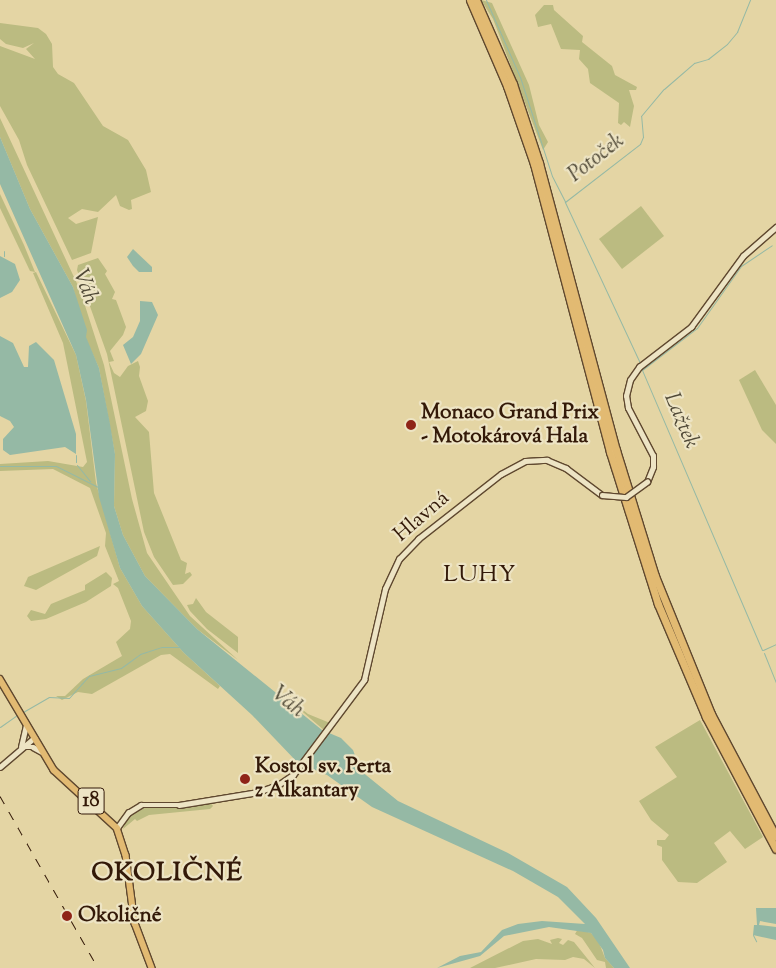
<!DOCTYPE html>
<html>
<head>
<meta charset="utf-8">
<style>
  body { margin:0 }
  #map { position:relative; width:776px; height:968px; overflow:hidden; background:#e4d5a4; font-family:"Sorts Mill Goudy",serif }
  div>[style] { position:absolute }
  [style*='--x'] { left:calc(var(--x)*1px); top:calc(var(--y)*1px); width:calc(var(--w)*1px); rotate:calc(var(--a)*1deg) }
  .green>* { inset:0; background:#bbbb81 }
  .water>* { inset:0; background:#95b9a5 }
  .stream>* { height:1px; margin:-0.5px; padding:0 0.5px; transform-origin:0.5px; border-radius:0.5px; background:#95b9a5 }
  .roads { filter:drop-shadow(1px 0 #5f482f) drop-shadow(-1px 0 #5f482f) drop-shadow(0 1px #5f482f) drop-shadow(0 -1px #5f482f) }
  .minor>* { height:4.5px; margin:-2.25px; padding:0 2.25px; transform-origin:2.25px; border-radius:2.25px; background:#ede4c4 }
  .major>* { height:5.5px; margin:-2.75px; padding:0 2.75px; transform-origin:2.75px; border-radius:2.75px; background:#e2ba72 }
  .highway>* { height:7px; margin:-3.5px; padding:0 3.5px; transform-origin:3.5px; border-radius:3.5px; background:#e2ba72 }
  .rail>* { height:1px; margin-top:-0.5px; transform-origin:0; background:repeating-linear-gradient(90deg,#331908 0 9px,transparent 0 18px) }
  .bridges { filter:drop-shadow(1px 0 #5f482f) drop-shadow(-1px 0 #5f482f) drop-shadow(0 1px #5f482f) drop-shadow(0 -1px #5f482f) }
  .minor-bridge>* { height:4.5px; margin:-2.25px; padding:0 2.25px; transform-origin:2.25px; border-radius:2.25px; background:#ede4c4 }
  .dots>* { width:14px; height:14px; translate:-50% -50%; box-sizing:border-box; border:2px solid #ede4c4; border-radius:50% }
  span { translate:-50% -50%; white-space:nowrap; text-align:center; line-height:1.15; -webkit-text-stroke:4.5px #ede4c4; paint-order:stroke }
  .shield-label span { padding:1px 4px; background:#ede4c4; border:1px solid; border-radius:4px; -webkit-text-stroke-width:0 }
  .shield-label { font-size:20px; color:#331908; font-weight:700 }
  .poi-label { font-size:21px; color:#331908; font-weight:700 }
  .left { translate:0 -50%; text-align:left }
  .street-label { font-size:21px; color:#331908 }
  .water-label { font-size:22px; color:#504937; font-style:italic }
  .quarter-label { font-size:24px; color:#331908; letter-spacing:1px }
  .district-label { font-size:26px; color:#331908; font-weight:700; letter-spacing:1px }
</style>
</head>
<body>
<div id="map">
  <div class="green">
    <div style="clip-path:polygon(481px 0,492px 3px,529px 85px,539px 125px,548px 142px,543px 150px,493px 19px)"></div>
    <div style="clip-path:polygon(544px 5px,553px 5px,554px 10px,583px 36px,582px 42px,612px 66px,615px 75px,637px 87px,636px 90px,629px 90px,634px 106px,630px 127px,624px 122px,621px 125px,618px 123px,619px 103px,590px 83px,588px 69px,579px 59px,580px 50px,561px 49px,551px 24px,538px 27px,535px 15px)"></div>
    <div style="clip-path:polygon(0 23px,38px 28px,46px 34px,52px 44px,53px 67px,58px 74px,74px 83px,103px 126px,128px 140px,146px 170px,151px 192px,131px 200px,132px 209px,129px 210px,120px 206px,116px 195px,98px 212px,82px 209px,68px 218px,76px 224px,98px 217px,91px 253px,72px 260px,27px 165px,19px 140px,0 106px,0 46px,35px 59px,26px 49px,34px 43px,23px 48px,6px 44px,0 39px)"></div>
    <div style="clip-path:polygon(0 118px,80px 290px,104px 365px,132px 499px,147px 553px,190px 616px,238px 660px,197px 629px,145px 576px,123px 535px,114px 506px,115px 454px,99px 368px,85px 337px,73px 287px,30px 209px,0 137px)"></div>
    <div style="clip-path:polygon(0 194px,24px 245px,35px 272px,30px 271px,0 208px)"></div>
    <div style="clip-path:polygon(641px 206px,664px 236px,622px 269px,599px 239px)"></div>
    <div style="clip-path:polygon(98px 258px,107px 271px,105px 274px,115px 292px,112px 299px,116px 300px,126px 327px,123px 335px,110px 351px,114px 361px,109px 362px,114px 373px,120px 377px,128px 366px,138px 361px,140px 367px,139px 376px,148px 401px,146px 411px,135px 417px,149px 432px,154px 493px,181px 560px,187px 563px,185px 574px,190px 572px,192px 575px,183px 584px,173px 585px,154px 557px,144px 532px,107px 354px,77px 270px,78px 265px)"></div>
    <div style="clip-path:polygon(36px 272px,76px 355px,86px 401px,96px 483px,120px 568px,142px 606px,184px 653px,220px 686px,218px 689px,170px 654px,161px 655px,92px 694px,78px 692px,62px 700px,56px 696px,65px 696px,83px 679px,122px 656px,116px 642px,130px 629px,131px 621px,118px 588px,113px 584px,119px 581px,105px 546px,106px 533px,90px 488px,53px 469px,0 471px,0 464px,48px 461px,83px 467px,87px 462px,63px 343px,33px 273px)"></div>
    <div style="clip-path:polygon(755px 370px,776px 405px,776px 444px,762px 430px,739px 380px)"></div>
    <div style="clip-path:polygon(100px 546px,97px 556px,36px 590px,24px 586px,28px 577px)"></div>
    <div style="clip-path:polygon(106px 572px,112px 578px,111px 586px,86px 602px,46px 619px,31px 621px,27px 616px,31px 610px,45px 614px,51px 604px,85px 590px,85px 585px)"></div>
    <div style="clip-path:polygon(196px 598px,206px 612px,238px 637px,238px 653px,207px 629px,190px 611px,187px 605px,193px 604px)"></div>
    <div style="clip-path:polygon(276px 689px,308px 714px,330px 723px,325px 731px)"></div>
    <div style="clip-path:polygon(700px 720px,763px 837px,745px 849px,730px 831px,714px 843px,727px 862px,697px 883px,678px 882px,662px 860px,662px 847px,657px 845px,657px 840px,665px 840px,669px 835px,651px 820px,639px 801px,677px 777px,655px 747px)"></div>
    <div style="clip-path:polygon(210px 802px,213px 806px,210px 809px,149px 815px,137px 821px,135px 819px,123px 829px,128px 816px,141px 807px)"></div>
    <div style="clip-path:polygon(578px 929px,591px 933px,598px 940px,605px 958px,614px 968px,606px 968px,605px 962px,597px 960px,582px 938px,575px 934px)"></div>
    <div style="clip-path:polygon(558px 938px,562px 939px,559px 943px,563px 945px,568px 940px,574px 942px,595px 968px,584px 959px,573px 957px,565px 960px,536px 959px,495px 968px,470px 968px,523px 941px,538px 939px,552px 944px,550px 940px)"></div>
  </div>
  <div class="water">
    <div style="clip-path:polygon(0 137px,30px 209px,73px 287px,87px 330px,86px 337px,99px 368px,110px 424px,115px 454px,114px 506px,123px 535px,145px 576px,197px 629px,322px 730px,341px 738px,353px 750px,361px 771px,398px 801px,508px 853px,567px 887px,596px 918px,630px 968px,614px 968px,605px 958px,603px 950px,591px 933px,549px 927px,504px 936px,480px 956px,437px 968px,460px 956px,481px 952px,502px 930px,518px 924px,542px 921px,585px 924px,558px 897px,513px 871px,372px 807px,327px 775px,298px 763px,252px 715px,184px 653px,142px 606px,120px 568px,99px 497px,86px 400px,76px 355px,0 184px)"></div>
    <div style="clip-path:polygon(133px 249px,152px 267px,152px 272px,139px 272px,133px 266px,127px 257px)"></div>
    <div style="clip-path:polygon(0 256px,15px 264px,20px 280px,12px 292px,0 298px)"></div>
    <div style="clip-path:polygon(140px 301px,152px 302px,158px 315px,141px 354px,131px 364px,123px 345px,133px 337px,140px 321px)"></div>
    <div style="clip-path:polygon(0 336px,13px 343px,24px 367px,28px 367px,29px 346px,36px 342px,54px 360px,76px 434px,76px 454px,65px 447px,10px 455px,3px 450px,3px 439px,14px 427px,10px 421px,0 416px)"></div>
    <div style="clip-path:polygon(756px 908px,776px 908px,776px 924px,760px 921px,759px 925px,776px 927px,776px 940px,753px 935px,754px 925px,757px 925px)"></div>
  </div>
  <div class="stream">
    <div style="--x:486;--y:0;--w:84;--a:66.2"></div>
    <div style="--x:520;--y:77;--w:104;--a:72.1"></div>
    <div style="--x:552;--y:176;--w:29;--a:63"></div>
    <div style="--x:4;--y:256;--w:5;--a:-90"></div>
    <div style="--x:640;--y:363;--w:178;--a:-115"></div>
    <div style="--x:565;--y:202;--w:95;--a:-37.7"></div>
    <div style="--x:640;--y:144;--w:8;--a:-67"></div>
    <div style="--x:643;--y:137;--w:21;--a:-95"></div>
    <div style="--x:641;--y:116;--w:35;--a:-50"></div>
    <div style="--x:664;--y:89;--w:40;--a:-41"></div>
    <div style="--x:694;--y:63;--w:15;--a:-16"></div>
    <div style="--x:708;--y:59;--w:24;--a:-38"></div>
    <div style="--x:727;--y:44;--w:16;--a:-50"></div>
    <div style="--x:737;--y:32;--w:35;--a:-68"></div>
    <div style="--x:76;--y:455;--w:7;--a:90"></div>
    <div style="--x:77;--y:465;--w:21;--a:51"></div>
    <div style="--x:0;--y:466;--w:56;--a:0"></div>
    <div style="--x:56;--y:466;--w:47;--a:26.6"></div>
    <div style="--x:762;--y:650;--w:305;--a:-113.2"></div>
    <div style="--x:642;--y:370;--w:69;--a:-37.4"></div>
    <div style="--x:697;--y:328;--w:76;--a:-54.6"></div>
    <div style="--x:741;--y:266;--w:37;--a:-34"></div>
    <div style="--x:763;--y:650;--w:14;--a:-25"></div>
    <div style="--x:764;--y:653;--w:32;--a:68"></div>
    <div style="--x:23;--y:712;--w:30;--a:-30"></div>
    <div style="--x:49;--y:697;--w:20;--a:3"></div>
    <div style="--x:69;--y:698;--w:30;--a:-48"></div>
    <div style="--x:89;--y:676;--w:33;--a:-14"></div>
    <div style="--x:121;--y:668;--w:24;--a:-36"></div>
    <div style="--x:140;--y:654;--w:23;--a:-18"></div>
    <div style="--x:162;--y:647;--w:18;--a:0"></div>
    <div style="--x:0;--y:727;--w:21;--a:-35"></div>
    <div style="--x:753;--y:935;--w:7;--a:63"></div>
  </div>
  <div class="roads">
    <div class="minor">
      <div style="--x:647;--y:482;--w:16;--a:-68"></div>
      <div style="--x:653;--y:467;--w:11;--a:-90"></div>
      <div style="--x:653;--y:456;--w:54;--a:-117.5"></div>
      <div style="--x:628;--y:408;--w:12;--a:-99"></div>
      <div style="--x:626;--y:396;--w:16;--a:-76"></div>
      <div style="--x:630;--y:380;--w:16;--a:-55"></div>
      <div style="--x:639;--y:367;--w:66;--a:-37.6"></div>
      <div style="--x:691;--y:327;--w:88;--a:-53.8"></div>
      <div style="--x:743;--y:256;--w:44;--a:-41.3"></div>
      <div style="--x:21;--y:747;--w:23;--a:-77"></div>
      <div style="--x:22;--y:747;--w:11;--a:0"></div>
      <div style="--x:33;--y:747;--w:10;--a:29"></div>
      <div style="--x:0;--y:767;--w:45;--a:-40.5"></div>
      <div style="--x:117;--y:828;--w:19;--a:-54"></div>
      <div style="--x:128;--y:813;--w:15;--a:-32"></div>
      <div style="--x:141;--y:805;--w:38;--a:0"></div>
      <div style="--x:179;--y:805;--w:80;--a:-9.3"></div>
      <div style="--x:258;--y:792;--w:21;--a:-19"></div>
      <div style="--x:278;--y:785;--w:18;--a:-34"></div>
      <div style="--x:293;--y:775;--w:119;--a:-53.2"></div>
      <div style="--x:364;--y:680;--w:93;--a:-77"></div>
      <div style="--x:385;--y:589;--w:33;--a:-65"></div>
      <div style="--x:399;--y:559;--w:28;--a:-46"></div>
      <div style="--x:418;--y:539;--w:105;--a:-38.1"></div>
      <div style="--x:501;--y:474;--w:27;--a:-28"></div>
      <div style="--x:525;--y:461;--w:22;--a:-3"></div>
      <div style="--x:547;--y:460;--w:21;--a:23"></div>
      <div style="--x:566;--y:468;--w:45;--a:36.9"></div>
    </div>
    <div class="major">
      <div style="--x:0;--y:679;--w:106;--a:59.3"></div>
      <div style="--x:54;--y:770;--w:86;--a:42.6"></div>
      <div style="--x:117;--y:828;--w:28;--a:72"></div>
      <div style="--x:126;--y:855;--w:69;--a:82.5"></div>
      <div style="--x:135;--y:923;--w:48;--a:69.3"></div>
    </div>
    <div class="highway">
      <div style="--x:470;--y:0;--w:94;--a:66.7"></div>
      <div style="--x:507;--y:86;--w:83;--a:70.9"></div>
      <div style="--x:534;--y:164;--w:298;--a:75.2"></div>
      <div style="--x:610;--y:452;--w:159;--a:72.5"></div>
      <div style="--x:658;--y:604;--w:123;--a:67"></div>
      <div style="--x:706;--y:717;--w:149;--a:62.1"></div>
      <div style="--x:476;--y:0;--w:92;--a:66.2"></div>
      <div style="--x:513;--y:84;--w:83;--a:71.8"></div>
      <div style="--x:539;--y:163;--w:297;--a:75"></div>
      <div style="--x:616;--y:450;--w:132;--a:72.8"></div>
      <div style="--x:655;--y:576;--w:149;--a:67.9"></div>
      <div style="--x:711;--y:714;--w:139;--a:62.1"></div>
    </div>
  </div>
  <div class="rail">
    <div style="--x:0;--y:796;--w:198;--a:60.3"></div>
  </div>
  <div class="bridges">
    <div class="minor-bridge">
      <div style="--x:602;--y:495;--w:24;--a:5"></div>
      <div style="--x:626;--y:497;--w:26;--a:-36"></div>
    </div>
  </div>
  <div class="dots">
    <div style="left:411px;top:425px;background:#8f2418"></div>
    <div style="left:245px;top:779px;background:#8f2418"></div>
    <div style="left:67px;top:916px;background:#8f2418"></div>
  </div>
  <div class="shield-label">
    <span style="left:91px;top:801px">18</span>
  </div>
  <div class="poi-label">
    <span class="left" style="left:421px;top:425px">Monaco Grand Prix<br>- Motokárová Hala</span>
    <span class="left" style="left:255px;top:779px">Kostol sv. Perta<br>z Alkantary</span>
    <span class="left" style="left:78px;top:916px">Okoličné</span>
  </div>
  <div class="street-label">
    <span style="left:422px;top:517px;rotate:-41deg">Hlavná</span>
  </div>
  <div class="water-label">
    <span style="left:597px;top:159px;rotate:-38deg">Potoček</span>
    <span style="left:84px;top:287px;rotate:69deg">Váh</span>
    <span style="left:680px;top:421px;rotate:67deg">Lažtek</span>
    <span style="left:287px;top:703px;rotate:39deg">Váh</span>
  </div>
  <div class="quarter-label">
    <span style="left:480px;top:576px">LUHY</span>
  </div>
  <div class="district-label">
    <span style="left:167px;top:874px">OKOLIČNÉ</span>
  </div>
</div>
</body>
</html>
